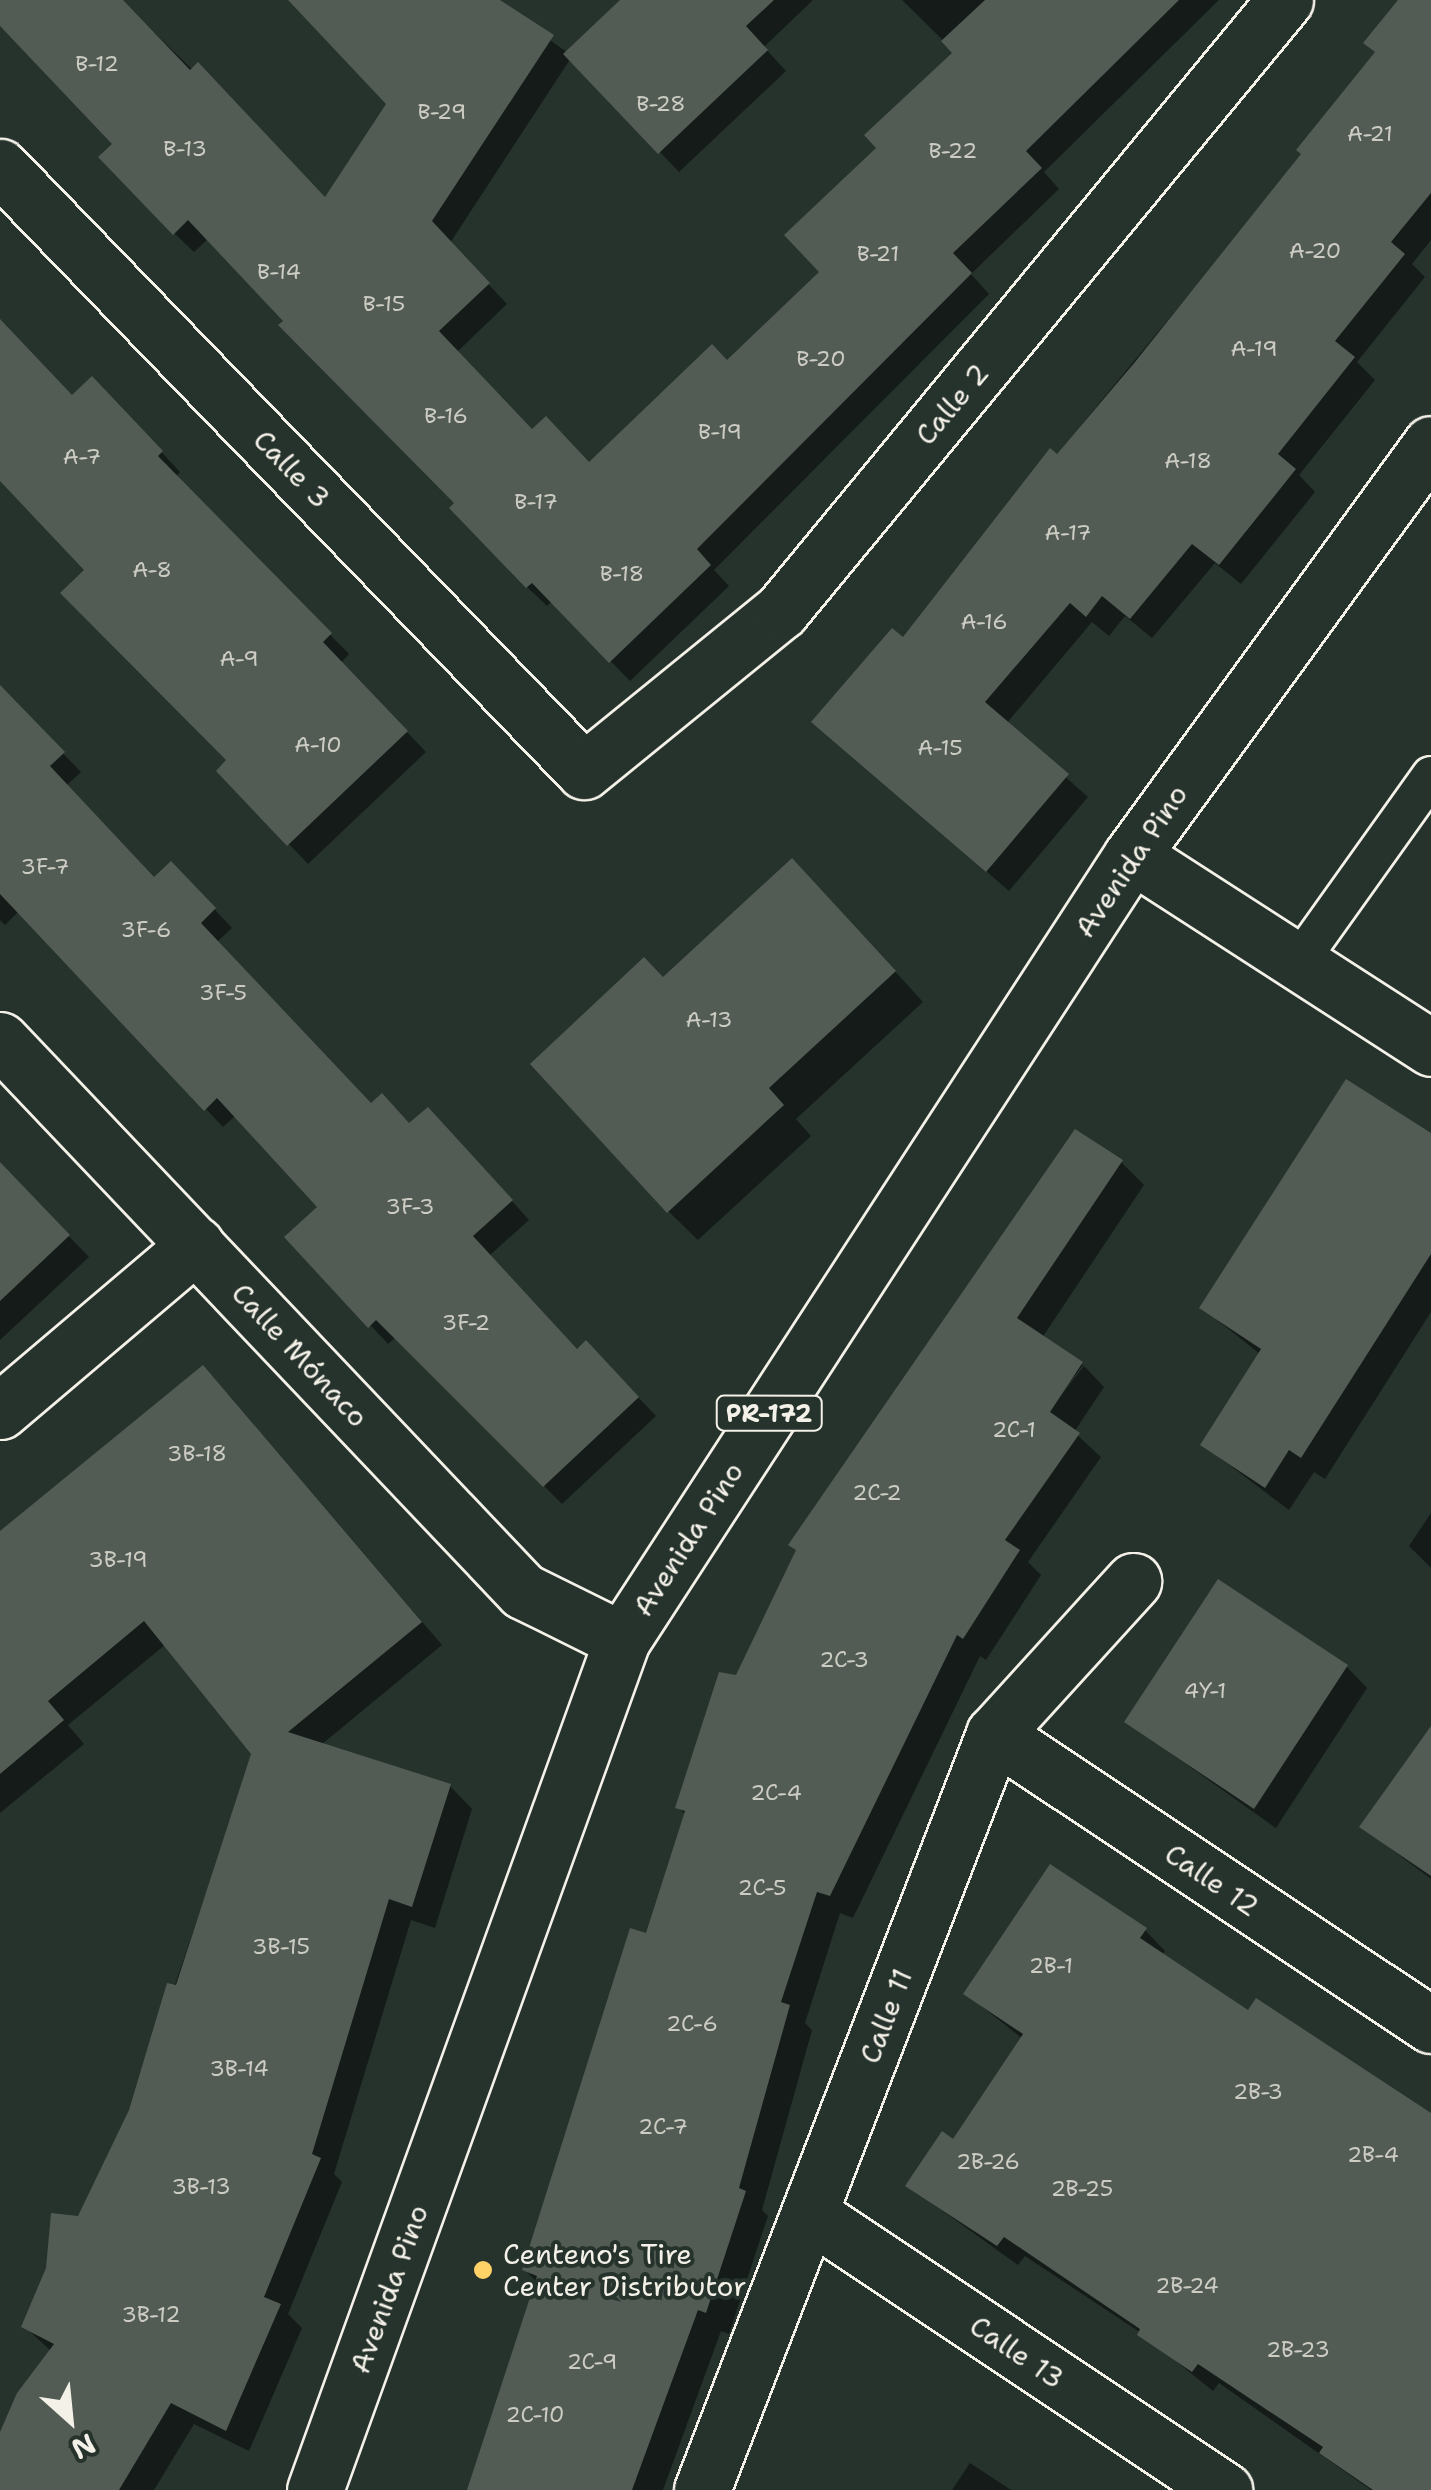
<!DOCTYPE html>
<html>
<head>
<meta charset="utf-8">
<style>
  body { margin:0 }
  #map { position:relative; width:1431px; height:2490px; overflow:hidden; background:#26332d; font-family:"Shantell Sans",sans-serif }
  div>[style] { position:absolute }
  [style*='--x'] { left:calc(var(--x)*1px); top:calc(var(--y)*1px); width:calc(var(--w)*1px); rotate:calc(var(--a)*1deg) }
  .shadow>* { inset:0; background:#0007 }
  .building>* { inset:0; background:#525c55 }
  .roads { filter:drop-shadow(2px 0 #f4f1e8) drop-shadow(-2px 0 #f4f1e8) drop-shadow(0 2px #f4f1e8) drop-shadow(0 -2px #f4f1e8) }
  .lane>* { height:38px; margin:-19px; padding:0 19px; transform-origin:19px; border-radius:19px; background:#26332d }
  .street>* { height:55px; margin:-27.5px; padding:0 27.5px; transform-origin:27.5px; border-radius:27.5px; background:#26332d }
  .primary>* { height:55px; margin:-27.5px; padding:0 27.5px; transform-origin:27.5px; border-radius:27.5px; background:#26332d }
  .dots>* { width:28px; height:28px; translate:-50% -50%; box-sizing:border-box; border:5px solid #26332d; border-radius:50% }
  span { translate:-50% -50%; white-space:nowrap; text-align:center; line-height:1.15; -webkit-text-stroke:8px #26332d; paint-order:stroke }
  .number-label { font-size:22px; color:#ccccc3 }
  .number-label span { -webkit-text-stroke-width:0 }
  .shield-label span { padding:2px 8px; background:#26332d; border:2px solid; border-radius:8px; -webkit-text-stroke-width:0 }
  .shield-label { font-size:25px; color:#f4f1e8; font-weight:700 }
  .street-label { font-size:28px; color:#f4f1e8 }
  .poi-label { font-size:28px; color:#f4f1e8 }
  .left { translate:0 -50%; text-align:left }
  .north { position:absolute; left:20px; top:2370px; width:100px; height:100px; -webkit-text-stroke:8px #26332d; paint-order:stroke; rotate:153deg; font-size:28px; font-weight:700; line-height:40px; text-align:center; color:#f4f1e8 }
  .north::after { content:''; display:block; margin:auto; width:35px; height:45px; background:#f4f1e8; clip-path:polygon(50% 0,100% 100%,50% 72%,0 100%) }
</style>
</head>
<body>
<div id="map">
  <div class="shadow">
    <div style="clip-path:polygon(0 0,121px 0,326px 200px,389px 103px,294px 0,495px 0,568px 53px,624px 0,813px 0,764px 47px,786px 71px,679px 172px,571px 58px,450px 243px,507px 304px,457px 352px,532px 432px,589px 464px,728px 363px,823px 273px,879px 148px,956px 53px,902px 0,1219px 0,1044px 172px,1059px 189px,971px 274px,989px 294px,714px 570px,729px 586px,630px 681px,552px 601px,547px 606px,527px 587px,458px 503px,209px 238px,194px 252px,174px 233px,115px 144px,0 26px)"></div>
    <div style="clip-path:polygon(1401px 0,1431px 0,1431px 240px,1412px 264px,1425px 277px,1357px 362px,1375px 380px,1299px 475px,1315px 492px,1241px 584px,1215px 563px,1152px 638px,1125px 616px,1109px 636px,1092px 622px,1006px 724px,1088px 797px,1009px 891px,814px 722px,903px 641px,1304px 155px,1377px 53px)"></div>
    <div style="clip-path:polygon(0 321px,72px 398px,111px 398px,180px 472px,175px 477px,349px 654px,341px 663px,426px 752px,308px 864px,219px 771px,230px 760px,88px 570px,0 478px)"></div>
    <div style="clip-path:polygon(0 689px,81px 772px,66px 786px,154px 880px,189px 882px,232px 928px,217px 942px,371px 1106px,410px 1126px,446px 1128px,529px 1220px,489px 1256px,577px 1352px,604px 1361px,656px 1416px,562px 1504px,396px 1337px,388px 1344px,288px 1237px,320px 1208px,236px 1115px,223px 1127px,20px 910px,5px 925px,0 920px)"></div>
    <div style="clip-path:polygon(822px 891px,923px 1002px,796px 1119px,811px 1136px,698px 1240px,668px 1211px,663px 980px)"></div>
    <div style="clip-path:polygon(1431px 1136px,1431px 1312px,1325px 1479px,1314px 1472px,1289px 1510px,1203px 1445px,1260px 1354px,1202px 1308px)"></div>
    <div style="clip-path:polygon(1121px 1162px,1144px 1185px,1042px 1338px,1083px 1365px,1041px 1421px,1084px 1366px,1104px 1387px,1074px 1432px,1101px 1457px,1028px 1562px,1041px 1575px,986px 1660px,980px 1656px,853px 1918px,840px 1913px,805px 2023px,812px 2030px,762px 2210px,768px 2216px,729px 2334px,721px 2331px,663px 2490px,469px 2490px,538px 2283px,525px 2270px,647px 1936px,686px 1815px,678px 1807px,738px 1677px)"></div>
    <div style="clip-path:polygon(20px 1186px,89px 1257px,0 1340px,0 1204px)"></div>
    <div style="clip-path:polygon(225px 1391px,442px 1645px,321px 1745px,450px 1786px,472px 1809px,435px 1928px,411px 1920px,334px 2174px,342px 2182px,288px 2314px,302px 2328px,249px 2451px,194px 2424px,154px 2490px,0 2490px,0 2438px,52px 2352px,24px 2326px,132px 2111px,254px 1753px,166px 1644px,68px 1725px,84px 1744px,0 1813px,0 1543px)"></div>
    <div style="clip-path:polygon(1431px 1513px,1431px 1568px,1409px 1546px)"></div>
    <div style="clip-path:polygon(1347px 1667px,1367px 1688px,1276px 1828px,1127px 1722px)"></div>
    <div style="clip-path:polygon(1431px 1756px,1431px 1879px,1362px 1827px)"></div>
    <div style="clip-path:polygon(1145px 1930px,1165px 1951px,1162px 1955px,1249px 2013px,1431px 2116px,1431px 2490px,1371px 2490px,1219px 2383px,1213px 2391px,1141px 2333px,1025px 2256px,1018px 2265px,908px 2186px,954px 2142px,1023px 2039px,966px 1994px)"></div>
    <div style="clip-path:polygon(970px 2463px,1011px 2490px,952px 2490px)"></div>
  </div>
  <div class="building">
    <div style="clip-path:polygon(0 0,123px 0,190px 70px,198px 62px,325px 197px,386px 104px,288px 0,500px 0,554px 35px,432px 221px,490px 283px,439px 331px,532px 429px,546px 416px,589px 462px,712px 344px,727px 360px,819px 272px,784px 235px,876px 148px,864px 135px,952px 53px,941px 41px,985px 0,1179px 0,1026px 151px,1042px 168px,953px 253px,972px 273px,697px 549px,711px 565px,609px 663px,532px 583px,526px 588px,449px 508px,454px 503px,278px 325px,283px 321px,188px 220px,173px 235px,98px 157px,112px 144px,0 26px)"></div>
    <div style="clip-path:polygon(620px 0,774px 0,746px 26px,768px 50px,658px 154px,563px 54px)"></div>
    <div style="clip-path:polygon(1398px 0,1431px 0,1431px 193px,1391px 242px,1405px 254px,1335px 341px,1355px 357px,1278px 454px,1296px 469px,1219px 565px,1192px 544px,1130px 619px,1102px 596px,1086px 617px,1070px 603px,985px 702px,1069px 774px,986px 872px,811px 722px,892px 628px,903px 637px,1050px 448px,1057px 454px,1135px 362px,1301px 154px,1296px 150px,1375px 52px,1363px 43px)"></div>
    <div style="clip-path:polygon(0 319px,72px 395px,92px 376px,163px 451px,158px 456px,332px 633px,323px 642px,408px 731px,287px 846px,216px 771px,226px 760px,60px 593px,84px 570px,0 481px)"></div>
    <div style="clip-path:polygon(0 685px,65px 752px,50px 766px,154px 877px,171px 861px,216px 908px,201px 923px,371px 1103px,382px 1093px,409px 1123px,428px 1107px,513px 1200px,473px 1236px,577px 1349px,586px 1340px,639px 1397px,543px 1487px,376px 1320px,368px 1328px,284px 1237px,317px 1207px,217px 1098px,204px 1111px,0 894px)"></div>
    <div style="clip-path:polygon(792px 858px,896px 971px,769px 1088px,784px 1105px,667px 1213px,530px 1064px,644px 957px,663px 977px)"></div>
    <div style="clip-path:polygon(1346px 1079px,1431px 1133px,1431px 1254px,1301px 1458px,1289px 1450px,1265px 1488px,1200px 1445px,1261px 1349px,1199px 1308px)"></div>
    <div style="clip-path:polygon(1075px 1129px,1123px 1160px,1017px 1318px,1083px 1362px,1050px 1412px,1080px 1433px,1005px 1540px,1020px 1550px,963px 1639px,957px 1635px,830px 1896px,817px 1892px,781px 2002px,790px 2005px,739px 2188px,746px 2191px,706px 2313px,698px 2310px,632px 2490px,467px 2490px,537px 2276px,522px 2270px,630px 1928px,646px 1933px,685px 1811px,675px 1808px,719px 1672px,736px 1675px,796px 1550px,788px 1545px)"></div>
    <div style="clip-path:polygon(0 1162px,70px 1235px,0 1301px)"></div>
    <div style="clip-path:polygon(203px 1365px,422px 1622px,288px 1732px,451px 1784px,412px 1907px,389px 1899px,312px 2154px,321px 2158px,264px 2297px,281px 2304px,226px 2431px,171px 2403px,119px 2490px,0 2490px,0 2432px,17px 2393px,54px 2344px,21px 2327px,46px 2268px,51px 2213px,78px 2216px,129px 2110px,167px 1983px,176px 1985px,251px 1754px,144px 1621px,48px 1701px,64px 1720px,0 1774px,0 1531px)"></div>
    <div style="clip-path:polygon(1218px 1579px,1348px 1665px,1254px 1809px,1124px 1722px)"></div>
    <div style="clip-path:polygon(1431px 1726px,1431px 1876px,1359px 1827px)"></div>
    <div style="clip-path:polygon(1050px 1864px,1147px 1928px,1140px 1938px,1248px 2010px,1256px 1998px,1431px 2113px,1431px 2490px,1373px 2490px,1319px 2453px,1323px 2447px,1198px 2364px,1192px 2372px,1137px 2335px,1140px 2329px,1004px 2237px,997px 2246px,905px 2186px,942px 2131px,953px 2139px,1023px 2034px,963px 1994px)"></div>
  </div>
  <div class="roads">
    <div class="lane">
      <div style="--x:1297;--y:964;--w:231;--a:-54.5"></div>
    </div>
    <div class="street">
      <div style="--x:0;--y:167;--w:840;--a:45.96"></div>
      <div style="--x:584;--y:771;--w:254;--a:-39.1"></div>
      <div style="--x:781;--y:611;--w:792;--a:-50.48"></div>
      <div style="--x:1132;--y:855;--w:356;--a:32.8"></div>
      <div style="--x:0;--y:1040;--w:760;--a:46.49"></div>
      <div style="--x:523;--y:1591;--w:110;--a:26.3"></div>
      <div style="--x:0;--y:1411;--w:257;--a:-40.3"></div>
      <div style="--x:994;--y:1734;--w:525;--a:33.66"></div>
      <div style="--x:810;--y:2214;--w:498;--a:33.7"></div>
      <div style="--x:702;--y:2490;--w:810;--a:-68.88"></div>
      <div style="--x:994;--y:1734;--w:207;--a:-47.7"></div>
    </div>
    <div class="primary">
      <div style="--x:315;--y:2490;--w:904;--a:-70.14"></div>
      <div style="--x:622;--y:1640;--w:936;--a:-56.99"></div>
      <div style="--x:1132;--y:855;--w:508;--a:-53.96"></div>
    </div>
  </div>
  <div class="dots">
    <div style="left:483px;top:2270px;background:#ffd166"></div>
  </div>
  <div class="number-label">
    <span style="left:97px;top:64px">B-12</span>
    <span style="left:661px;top:104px">B-28</span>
    <span style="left:442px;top:112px">B-29</span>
    <span style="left:1370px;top:134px">A-21</span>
    <span style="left:185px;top:149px">B-13</span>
    <span style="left:953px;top:151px">B-22</span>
    <span style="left:1315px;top:251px">A-20</span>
    <span style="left:878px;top:254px">B-21</span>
    <span style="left:279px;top:272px">B-14</span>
    <span style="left:384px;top:304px">B-15</span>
    <span style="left:1254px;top:349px">A-19</span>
    <span style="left:821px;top:359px">B-20</span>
    <span style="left:446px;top:416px">B-16</span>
    <span style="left:720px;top:432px">B-19</span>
    <span style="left:82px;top:457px">A-7</span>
    <span style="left:1188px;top:461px">A-18</span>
    <span style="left:536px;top:502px">B-17</span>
    <span style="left:1068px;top:533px">A-17</span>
    <span style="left:152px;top:570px">A-8</span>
    <span style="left:622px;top:574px">B-18</span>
    <span style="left:984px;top:622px">A-16</span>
    <span style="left:239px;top:659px">A-9</span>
    <span style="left:318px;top:745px">A-10</span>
    <span style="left:940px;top:748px">A-15</span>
    <span style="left:45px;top:867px">3F-7</span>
    <span style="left:146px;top:930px">3F-6</span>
    <span style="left:223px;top:993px">3F-5</span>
    <span style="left:709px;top:1020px">A-13</span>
    <span style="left:410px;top:1207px">3F-3</span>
    <span style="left:466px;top:1323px">3F-2</span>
    <span style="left:1014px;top:1430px">2C-1</span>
    <span style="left:197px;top:1454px">3B-18</span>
    <span style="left:877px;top:1493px">2C-2</span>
    <span style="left:118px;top:1560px">3B-19</span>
    <span style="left:844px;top:1660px">2C-3</span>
    <span style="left:1205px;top:1691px">4Y-1</span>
    <span style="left:776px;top:1793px">2C-4</span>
    <span style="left:762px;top:1888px">2C-5</span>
    <span style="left:281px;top:1947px">3B-15</span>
    <span style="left:1051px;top:1966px">2B-1</span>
    <span style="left:692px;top:2024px">2C-6</span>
    <span style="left:239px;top:2069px">3B-14</span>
    <span style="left:1258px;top:2092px">2B-3</span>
    <span style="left:663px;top:2127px">2C-7</span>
    <span style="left:1373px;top:2155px">2B-4</span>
    <span style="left:988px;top:2162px">2B-26</span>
    <span style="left:201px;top:2187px">3B-13</span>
    <span style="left:1082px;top:2189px">2B-25</span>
    <span style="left:1187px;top:2286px">2B-24</span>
    <span style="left:151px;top:2315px">3B-12</span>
    <span style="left:1298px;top:2350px">2B-23</span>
    <span style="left:592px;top:2362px">2C-9</span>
    <span style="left:535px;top:2415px">2C-10</span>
  </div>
  <div class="shield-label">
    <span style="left:769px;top:1413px">PR-172</span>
  </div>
  <div class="street-label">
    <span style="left:952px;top:404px;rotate:-50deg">Calle 2</span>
    <span style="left:292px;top:469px;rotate:46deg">Calle 3</span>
    <span style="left:1131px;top:861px;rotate:-56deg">Avenida Pino</span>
    <span style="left:300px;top:1355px;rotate:47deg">Calle Mónaco</span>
    <span style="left:688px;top:1539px;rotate:-57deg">Avenida Pino</span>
    <span style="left:1212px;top:1880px;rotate:34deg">Calle 12</span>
    <span style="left:886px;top:2016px;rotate:-69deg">Calle 11</span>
    <span style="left:389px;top:2289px;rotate:-70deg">Avenida Pino</span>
    <span style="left:1017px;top:2352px;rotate:34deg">Calle 13</span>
  </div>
  <div class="poi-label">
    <span class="left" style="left:503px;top:2270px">Centeno's Tire<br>Center Distributor</span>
  </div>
  <div class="north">N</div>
</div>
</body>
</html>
